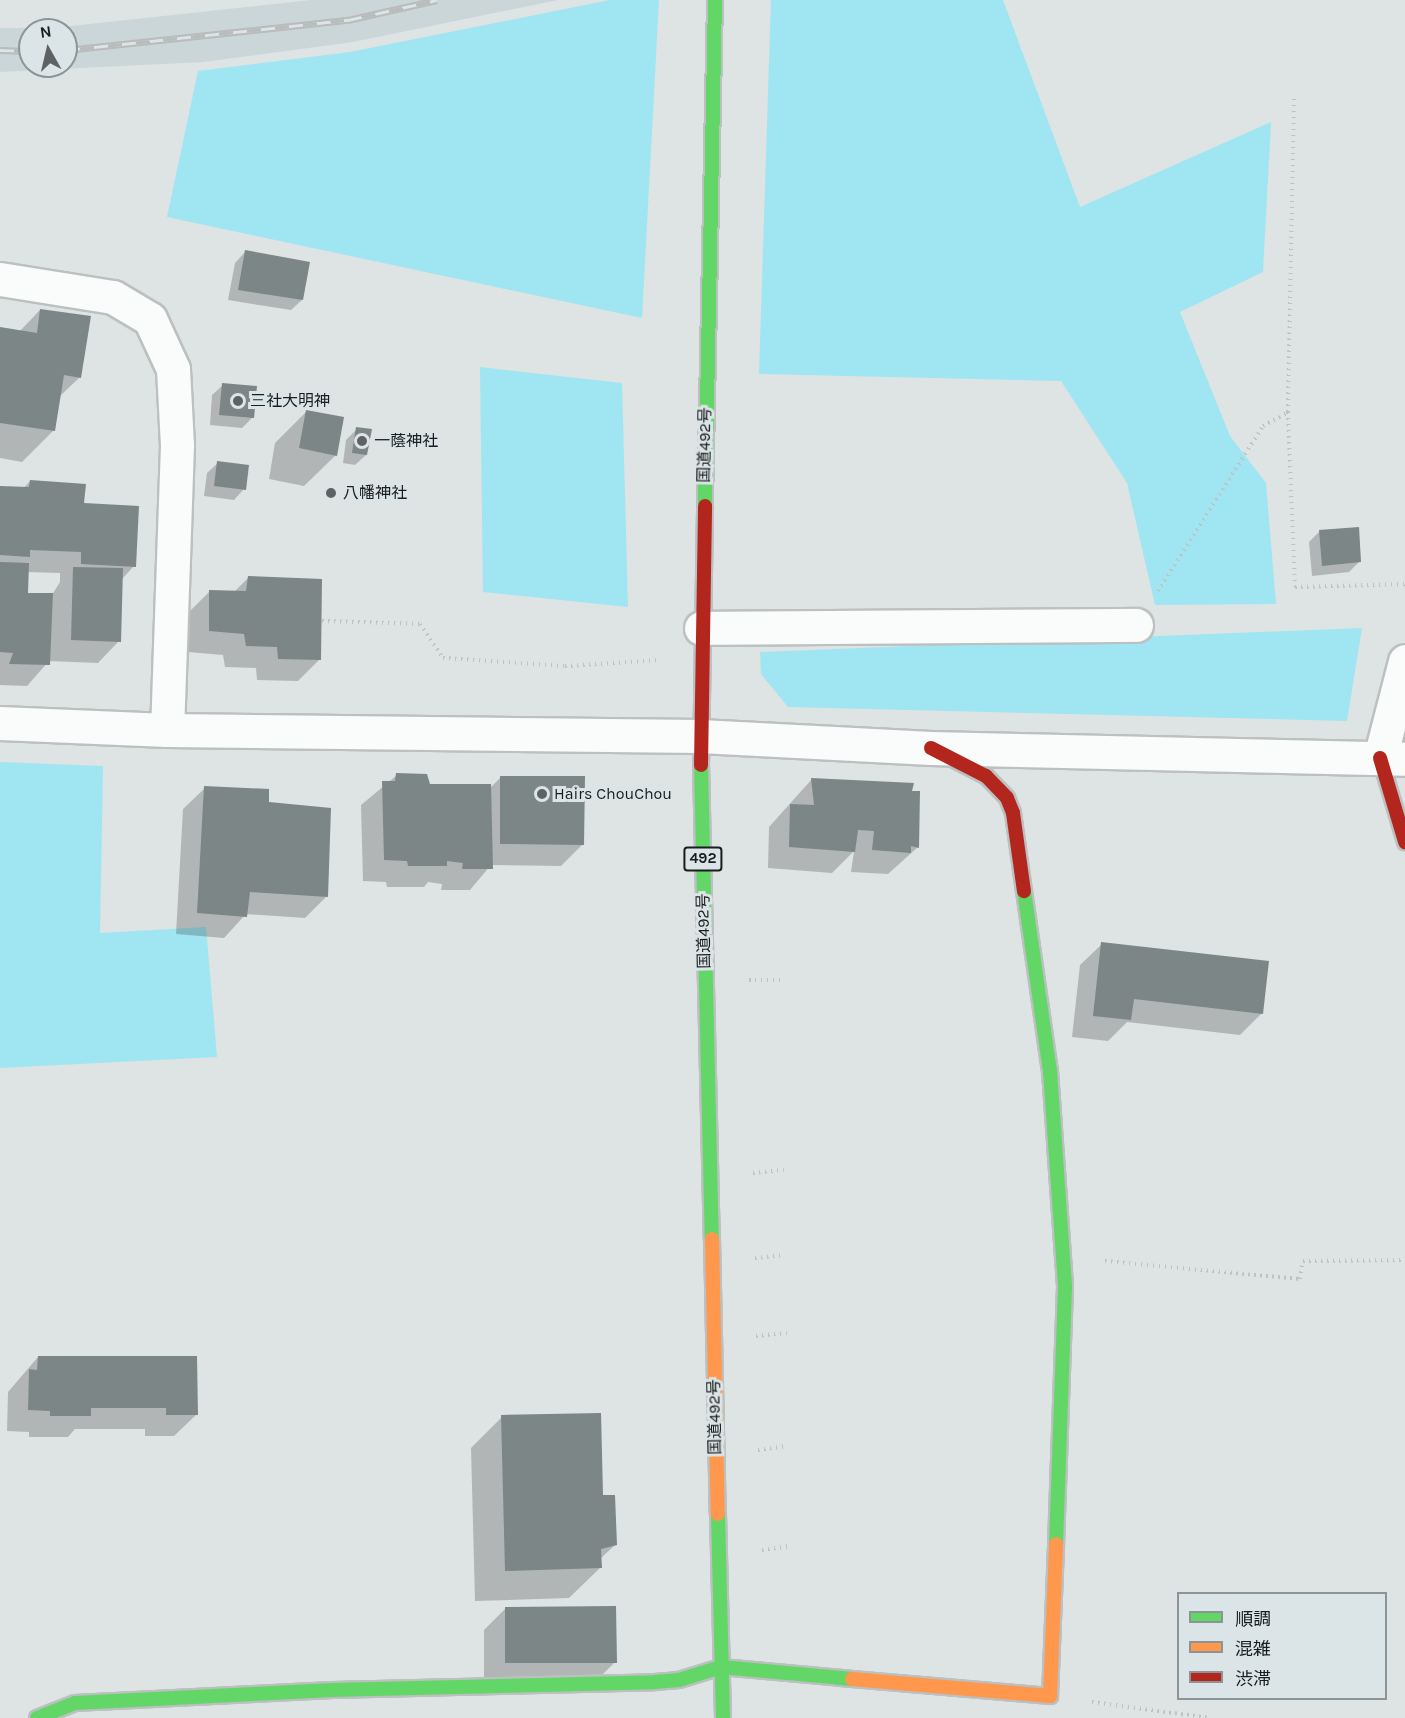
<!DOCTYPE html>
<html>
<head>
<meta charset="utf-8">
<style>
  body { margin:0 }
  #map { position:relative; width:1405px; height:1718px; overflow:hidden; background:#dee3e3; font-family:Karla,"Noto Sans JP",sans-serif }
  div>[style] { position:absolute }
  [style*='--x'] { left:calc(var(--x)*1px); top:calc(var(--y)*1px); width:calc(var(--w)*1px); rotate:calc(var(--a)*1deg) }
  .built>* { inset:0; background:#cbd6d8 }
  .green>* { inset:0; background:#a0e5f2 }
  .shadow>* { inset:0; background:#0003 }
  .building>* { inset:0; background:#7c8687 }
  .path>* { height:4px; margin-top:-2px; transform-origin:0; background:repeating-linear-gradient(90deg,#c0c2c2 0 1.5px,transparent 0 6px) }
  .roads { filter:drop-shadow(2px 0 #bcc0c0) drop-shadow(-2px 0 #bcc0c0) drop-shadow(0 2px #bcc0c0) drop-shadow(0 -2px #bcc0c0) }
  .street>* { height:33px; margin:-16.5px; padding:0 16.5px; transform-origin:16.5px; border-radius:16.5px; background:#fafbfb }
  .fast>* { height:14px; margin:-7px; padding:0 7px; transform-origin:7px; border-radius:7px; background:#63d668 }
  .slow>* { height:14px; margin:-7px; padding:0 7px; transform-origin:7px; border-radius:7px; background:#ff974d }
  .jam>* { height:14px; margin:-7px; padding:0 7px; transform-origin:7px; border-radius:7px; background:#b3261e }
  .rail>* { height:7px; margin-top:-3.5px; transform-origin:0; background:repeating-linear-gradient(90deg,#dbe4e6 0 14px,#babbbb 0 28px); box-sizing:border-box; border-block:2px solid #babbbb }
  .dots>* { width:16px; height:16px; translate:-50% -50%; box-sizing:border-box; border:3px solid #dbe4e6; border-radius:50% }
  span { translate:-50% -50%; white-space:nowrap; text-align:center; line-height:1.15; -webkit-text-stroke:6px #dbe4e6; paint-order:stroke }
  .shield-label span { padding:2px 4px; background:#dbe4e6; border:2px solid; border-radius:4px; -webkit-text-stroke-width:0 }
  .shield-label { font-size:15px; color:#191d1d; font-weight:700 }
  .poi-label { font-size:16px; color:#191d1d }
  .left { translate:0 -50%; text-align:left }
  .street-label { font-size:16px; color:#191d1d }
  .legend { position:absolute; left:1177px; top:1592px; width:210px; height:108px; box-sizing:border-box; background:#dbe4e6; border:2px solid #8d9496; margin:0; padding:8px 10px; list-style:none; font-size:18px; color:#191d1d }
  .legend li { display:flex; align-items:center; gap:12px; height:30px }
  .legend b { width:30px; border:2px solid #8d9496 }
  .north { position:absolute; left:18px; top:18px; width:60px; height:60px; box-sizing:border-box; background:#dbe4e6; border:2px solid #8d9496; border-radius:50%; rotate:352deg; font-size:16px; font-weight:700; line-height:24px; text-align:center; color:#191d1d }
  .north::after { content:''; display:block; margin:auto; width:21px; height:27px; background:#5e6262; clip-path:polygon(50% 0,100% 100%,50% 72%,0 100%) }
</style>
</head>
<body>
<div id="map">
  <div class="built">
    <div style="clip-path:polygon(evenodd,311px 0,558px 0,353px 42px,203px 62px,0 72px,0 28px,53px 28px,311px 0,30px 30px,66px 30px,66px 66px,30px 66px,30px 30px)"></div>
  </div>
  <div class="green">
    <div style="clip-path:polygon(610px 0,659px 0,642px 318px,167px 217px,198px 71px,350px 52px)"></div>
    <div style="clip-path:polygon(771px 0,1003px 0,1080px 207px,1271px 122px,1263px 272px,1180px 312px,1230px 436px,1266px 483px,1276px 604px,1155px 605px,1127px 483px,1061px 381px,759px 374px)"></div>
    <div style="clip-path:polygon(480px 367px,622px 383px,628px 607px,483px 592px)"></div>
    <div style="clip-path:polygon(1362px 628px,1347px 721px,788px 707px,761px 674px,760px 652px)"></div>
    <div style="clip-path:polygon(0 762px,103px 766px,100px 933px,206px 927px,217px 1057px,0 1068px)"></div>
  </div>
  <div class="shadow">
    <div style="clip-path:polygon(245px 252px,302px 300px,291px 310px,228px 300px,235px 263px)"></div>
    <div style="clip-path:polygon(40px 310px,80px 377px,59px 397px,54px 430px,22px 462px,0 458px,0 329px,19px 332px)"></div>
    <div style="clip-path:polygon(223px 385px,253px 417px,242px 428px,210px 425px,212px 395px)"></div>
    <div style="clip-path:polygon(307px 411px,336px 455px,304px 486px,269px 479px,275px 443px)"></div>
    <div style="clip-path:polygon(357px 429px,366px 455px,355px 465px,343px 463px,346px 440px)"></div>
    <div style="clip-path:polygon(218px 463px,244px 489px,234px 500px,204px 496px,207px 473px)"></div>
    <div style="clip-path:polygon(evenodd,30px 481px,82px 505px,134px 566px,122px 579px,119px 641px,98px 663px,49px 661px,27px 686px,0 685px,0 487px,23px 489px,30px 481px,27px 572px,60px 573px,60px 582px,52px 595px,26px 594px,27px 572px)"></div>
    <div style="clip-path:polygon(1319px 532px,1360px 561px,1349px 572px,1312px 576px,1309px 542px)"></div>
    <div style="clip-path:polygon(249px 577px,320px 659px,298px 681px,257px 680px,256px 668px,225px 667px,223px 655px,188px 652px,188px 613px,209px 592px,234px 592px)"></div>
    <div style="clip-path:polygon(397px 775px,429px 785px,489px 789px,501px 777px,583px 844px,561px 866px,491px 865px,470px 890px,441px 890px,442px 884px,428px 882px,424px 887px,387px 887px,386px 882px,363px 881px,361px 805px)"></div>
    <div style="clip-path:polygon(812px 779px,910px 792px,918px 847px,888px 874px,851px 872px,854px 851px,832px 873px,768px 868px,769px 827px)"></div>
    <div style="clip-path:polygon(205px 788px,268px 804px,326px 897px,305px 918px,246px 914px,224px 938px,176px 934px,183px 809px)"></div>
    <div style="clip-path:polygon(1102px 944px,1262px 1013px,1240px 1035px,1127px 1022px,1108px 1041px,1072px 1037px,1080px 965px)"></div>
    <div style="clip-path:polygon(38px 1357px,196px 1415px,174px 1436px,145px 1436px,145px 1429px,75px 1429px,68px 1437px,29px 1437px,29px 1432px,7px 1431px,8px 1392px)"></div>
    <div style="clip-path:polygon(502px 1417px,602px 1497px,615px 1545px,600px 1559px,601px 1567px,569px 1598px,475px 1601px,471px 1448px)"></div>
    <div style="clip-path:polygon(506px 1608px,615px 1662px,594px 1683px,484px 1684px,484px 1630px)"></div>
  </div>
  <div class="building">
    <div style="clip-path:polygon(245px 250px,310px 262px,303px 300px,238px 290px)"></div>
    <div style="clip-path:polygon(40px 309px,91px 316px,81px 378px,64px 375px,55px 431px,0 423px,0 327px,37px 333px)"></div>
    <div style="clip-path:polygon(222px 383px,257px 386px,254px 418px,219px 415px)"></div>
    <div style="clip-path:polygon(306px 410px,344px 417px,337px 456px,299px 448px)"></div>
    <div style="clip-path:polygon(356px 427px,372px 429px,367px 455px,352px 453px)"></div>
    <div style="clip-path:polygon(217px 461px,249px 465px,246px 490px,214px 486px)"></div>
    <div style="clip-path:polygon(30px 480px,86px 484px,84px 503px,139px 506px,136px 567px,81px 564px,81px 552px,30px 550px,30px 557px,0 555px,0 486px,29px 487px)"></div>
    <div style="clip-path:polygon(1359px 527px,1361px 562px,1322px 566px,1319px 530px)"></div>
    <div style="clip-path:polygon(0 562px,29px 563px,28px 593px,53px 593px,50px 665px,9px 664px,13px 653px,0 652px)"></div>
    <div style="clip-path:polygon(73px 567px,123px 568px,121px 642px,71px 640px)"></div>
    <div style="clip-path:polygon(248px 576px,322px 579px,321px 660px,278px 659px,277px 647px,246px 646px,244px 634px,209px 631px,209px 590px,246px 591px)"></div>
    <div style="clip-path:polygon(396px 773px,427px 774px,430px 784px,491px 784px,493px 869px,462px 869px,463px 863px,447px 861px,447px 866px,408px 866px,407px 861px,384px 860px,382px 781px,395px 781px)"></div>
    <div style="clip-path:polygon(500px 776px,585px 776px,584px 845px,500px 844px)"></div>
    <div style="clip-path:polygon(811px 778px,914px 783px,912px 791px,920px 791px,919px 848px,911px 846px,911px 853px,872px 850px,874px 831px,858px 830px,855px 852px,789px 847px,790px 804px,814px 805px)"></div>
    <div style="clip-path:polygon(204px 786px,269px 789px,269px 802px,331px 808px,328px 897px,250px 892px,247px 917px,197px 913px)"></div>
    <div style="clip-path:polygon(1101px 942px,1269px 961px,1263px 1014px,1134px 999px,1131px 1020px,1093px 1016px)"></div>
    <div style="clip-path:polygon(38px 1356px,197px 1356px,198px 1415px,166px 1415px,166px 1408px,91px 1408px,91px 1416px,50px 1416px,50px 1411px,28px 1410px,29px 1369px,37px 1370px)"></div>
    <div style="clip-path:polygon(601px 1413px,603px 1495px,615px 1495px,617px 1545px,601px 1549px,602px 1568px,505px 1571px,501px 1415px)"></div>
    <div style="clip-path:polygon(616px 1606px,617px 1663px,505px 1663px,505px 1607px)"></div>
  </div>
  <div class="path">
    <div style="--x:1288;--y:412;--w:313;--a:-88.9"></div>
    <div style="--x:1158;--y:591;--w:196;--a:-57.5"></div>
    <div style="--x:1263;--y:426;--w:29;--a:-29"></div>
    <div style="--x:1288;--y:412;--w:175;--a:87.7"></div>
    <div style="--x:1295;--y:587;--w:110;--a:-1.6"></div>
    <div style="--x:322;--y:621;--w:98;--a:1.8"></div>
    <div style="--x:420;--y:624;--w:41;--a:55.9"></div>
    <div style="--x:443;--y:658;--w:122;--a:3.8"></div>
    <div style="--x:565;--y:666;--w:95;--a:-3.6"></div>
    <div style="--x:749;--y:980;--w:31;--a:0"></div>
    <div style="--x:753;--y:1173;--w:31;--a:-6"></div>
    <div style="--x:755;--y:1258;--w:30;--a:-6"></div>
    <div style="--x:1105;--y:1261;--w:196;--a:5.3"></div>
    <div style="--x:1300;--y:1279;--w:18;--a:-81"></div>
    <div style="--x:1303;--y:1261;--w:102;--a:-0.6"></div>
    <div style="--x:756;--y:1336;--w:31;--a:-6"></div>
    <div style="--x:758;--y:1450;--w:30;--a:-8"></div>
    <div style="--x:762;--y:1550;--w:30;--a:-8"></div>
    <div style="--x:1092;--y:1702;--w:119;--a:7.7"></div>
  </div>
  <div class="roads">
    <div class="street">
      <div style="--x:0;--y:279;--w:114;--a:9.1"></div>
      <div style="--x:113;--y:297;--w:43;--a:30.7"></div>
      <div style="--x:150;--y:319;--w:55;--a:65.3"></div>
      <div style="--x:173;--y:369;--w:76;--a:87"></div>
      <div style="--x:177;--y:445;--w:285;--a:92"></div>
      <div style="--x:701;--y:628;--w:435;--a:-0.4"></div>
      <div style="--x:0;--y:723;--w:167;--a:2.4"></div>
      <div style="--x:167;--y:730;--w:533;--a:0.64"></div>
      <div style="--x:700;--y:736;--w:231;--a:3"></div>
      <div style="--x:931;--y:748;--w:474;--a:1.3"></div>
      <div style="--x:1380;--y:758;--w:100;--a:-75.5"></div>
    </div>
    <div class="fast">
      <div style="--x:705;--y:506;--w:506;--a:-88.87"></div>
      <div style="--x:701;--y:765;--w:474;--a:88.7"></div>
      <div style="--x:1024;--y:891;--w:182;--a:81.8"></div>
      <div style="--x:1050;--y:1071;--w:217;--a:86"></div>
      <div style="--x:1065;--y:1287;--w:257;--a:92"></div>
      <div style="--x:718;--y:1514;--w:204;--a:88.6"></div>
      <div style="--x:37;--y:1718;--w:41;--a:-21.5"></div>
      <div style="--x:75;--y:1703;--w:258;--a:-2.9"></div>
      <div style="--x:333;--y:1690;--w:322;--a:-1.4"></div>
      <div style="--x:655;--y:1682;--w:24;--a:-5"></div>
      <div style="--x:679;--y:1680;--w:44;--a:-17.2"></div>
      <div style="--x:721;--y:1667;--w:132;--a:5.2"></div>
    </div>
    <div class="slow">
      <div style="--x:712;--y:1239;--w:275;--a:88.8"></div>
      <div style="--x:852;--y:1679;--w:199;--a:4.9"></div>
      <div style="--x:1050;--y:1696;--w:152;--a:-87.7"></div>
    </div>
    <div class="jam">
      <div style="--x:931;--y:748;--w:62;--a:27"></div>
      <div style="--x:986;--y:776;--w:30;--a:46"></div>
      <div style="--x:1007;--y:798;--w:16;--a:68"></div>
      <div style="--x:1013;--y:813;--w:79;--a:82"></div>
      <div style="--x:1380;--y:758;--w:88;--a:73.4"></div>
      <div style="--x:701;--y:765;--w:259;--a:-89.1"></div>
    </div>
  </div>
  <div class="rail">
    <div style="--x:0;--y:50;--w:30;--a:2"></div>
    <div style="--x:66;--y:50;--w:284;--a:-6.1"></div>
    <div style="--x:348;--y:20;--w:91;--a:-12.7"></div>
  </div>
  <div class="dots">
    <div style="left:238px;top:401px;background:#5e6262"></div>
    <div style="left:362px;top:441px;background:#5e6262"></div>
    <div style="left:331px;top:493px;background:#5e6262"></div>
    <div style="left:542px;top:794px;background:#5e6262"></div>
  </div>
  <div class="shield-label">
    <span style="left:703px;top:859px">492</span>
  </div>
  <div class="poi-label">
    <span class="left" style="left:250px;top:401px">三社大明神</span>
    <span class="left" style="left:374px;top:441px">一蔭神社</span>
    <span class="left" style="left:343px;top:493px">八幡神社</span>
    <span class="left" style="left:554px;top:794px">Hairs ChouChou</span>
  </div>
  <div class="street-label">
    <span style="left:705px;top:445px;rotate:-89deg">国道492号</span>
    <span style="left:704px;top:931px;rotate:-91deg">国道492号</span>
    <span style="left:715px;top:1417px;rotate:-91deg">国道492号</span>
  </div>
  <ul class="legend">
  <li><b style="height:8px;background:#63d668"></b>順調</li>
  <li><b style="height:8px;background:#ff974d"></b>混雑</li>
  <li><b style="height:8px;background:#b3261e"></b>渋滞</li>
  </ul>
  <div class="north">N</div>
</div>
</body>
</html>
